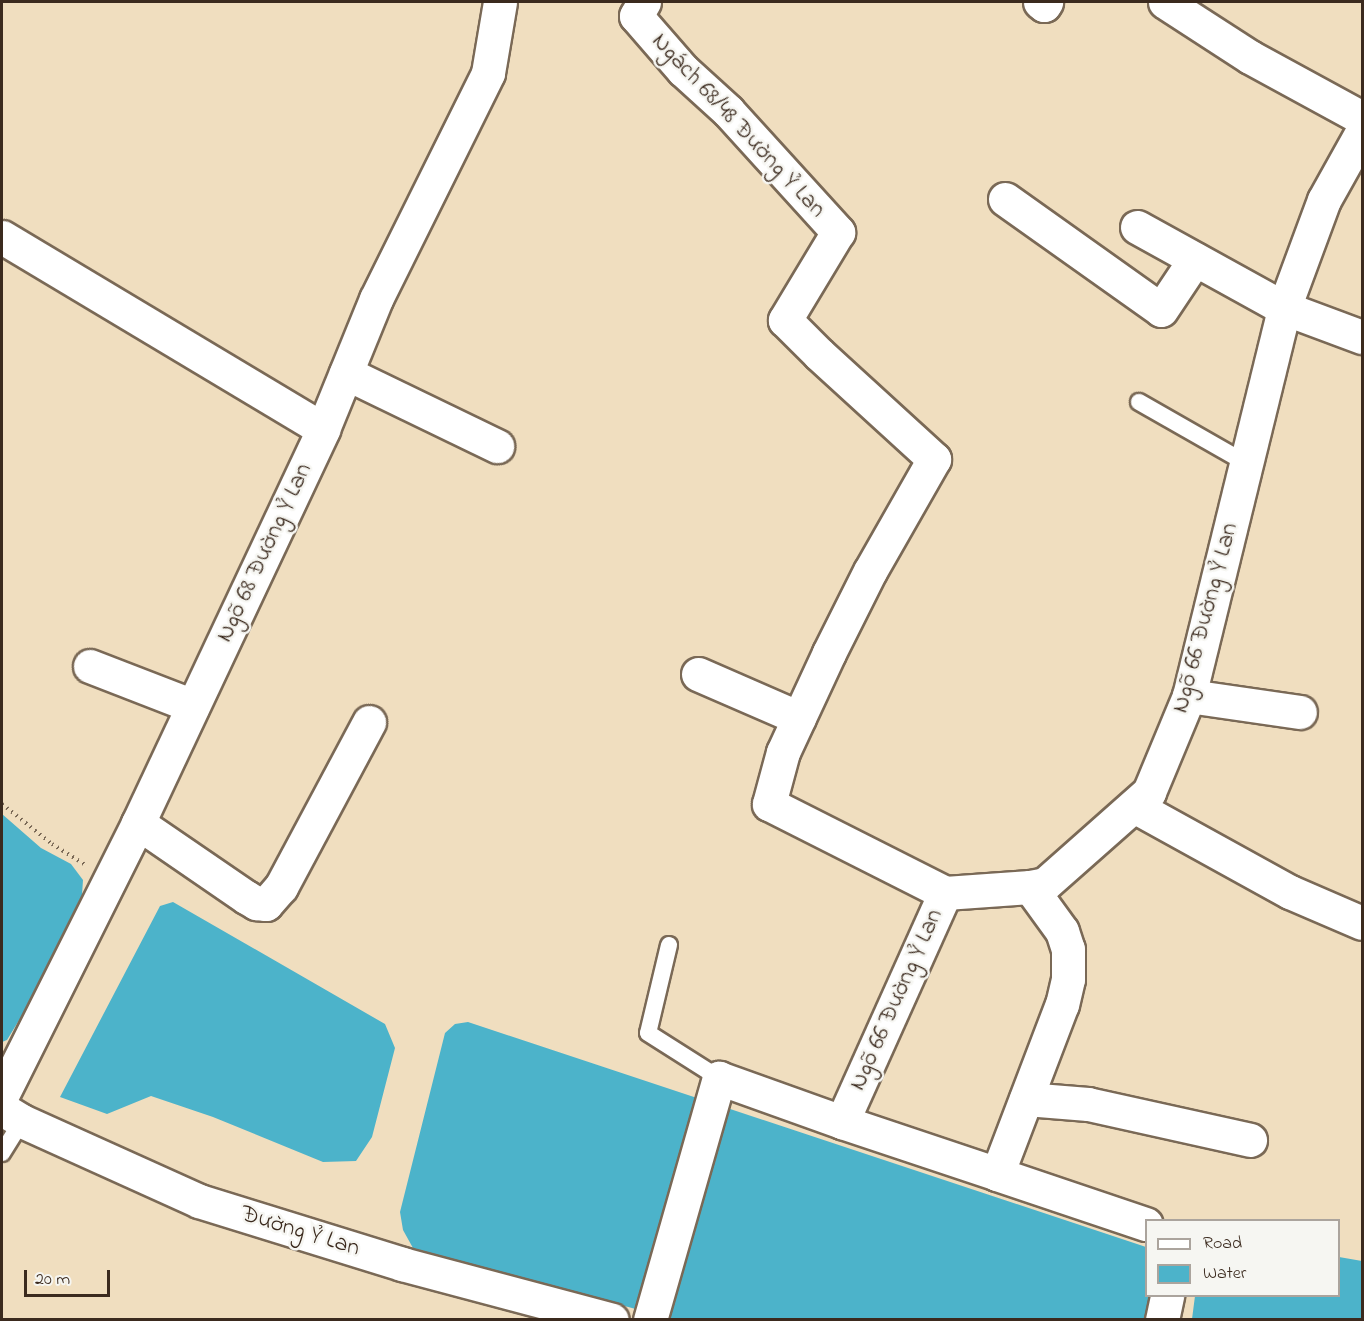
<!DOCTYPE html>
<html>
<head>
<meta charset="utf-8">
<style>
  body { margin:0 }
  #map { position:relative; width:1364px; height:1321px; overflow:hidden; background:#f0debf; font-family:"Indie Flower",sans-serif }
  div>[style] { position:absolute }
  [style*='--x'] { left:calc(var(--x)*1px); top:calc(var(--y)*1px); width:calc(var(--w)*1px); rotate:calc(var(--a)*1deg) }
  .water>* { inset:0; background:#4cb3ca }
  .path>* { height:4px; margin-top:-2px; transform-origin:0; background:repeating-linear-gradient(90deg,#7a6956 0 1.5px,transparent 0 6px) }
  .roads { filter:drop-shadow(2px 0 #7a6956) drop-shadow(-2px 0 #7a6956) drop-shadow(0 2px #7a6956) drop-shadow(0 -2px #7a6956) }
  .lane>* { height:16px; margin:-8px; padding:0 8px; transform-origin:8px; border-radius:8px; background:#fff }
  .street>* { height:33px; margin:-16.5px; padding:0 16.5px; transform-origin:16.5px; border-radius:16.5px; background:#fff }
  .secondary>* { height:33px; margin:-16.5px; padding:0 16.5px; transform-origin:16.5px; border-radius:16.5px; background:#fff }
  span { translate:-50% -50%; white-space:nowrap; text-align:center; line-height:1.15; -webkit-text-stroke:5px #f6f6f2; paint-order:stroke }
  .street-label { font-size:24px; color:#3b2a1e }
  .frame { position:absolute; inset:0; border:3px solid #3b2a1e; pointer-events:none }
  .legend { position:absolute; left:1145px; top:1219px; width:195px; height:78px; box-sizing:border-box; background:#f6f6f2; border:2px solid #aba49d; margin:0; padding:8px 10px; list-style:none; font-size:18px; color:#3b2a1e }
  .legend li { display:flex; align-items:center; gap:12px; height:30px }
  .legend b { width:30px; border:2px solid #aba49d }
  .scale { position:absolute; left:24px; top:1270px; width:86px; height:27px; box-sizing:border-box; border:3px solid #3b2a1e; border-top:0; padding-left:8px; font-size:18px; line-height:21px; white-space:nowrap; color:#3b2a1e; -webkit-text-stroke:4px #f6f6f2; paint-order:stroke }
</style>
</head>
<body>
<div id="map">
  <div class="water">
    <div style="clip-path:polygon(2px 814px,41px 848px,71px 864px,83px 880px,82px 895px,21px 1017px,7px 1040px,2px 1042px)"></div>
    <div style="clip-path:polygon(173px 902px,385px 1024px,395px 1048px,372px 1137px,356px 1161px,323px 1162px,213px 1117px,151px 1096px,107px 1114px,60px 1097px,160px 906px)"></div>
    <div style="clip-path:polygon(468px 1022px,1146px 1247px,1146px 1296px,1150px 1296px,1146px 1319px,672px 1319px,413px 1248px,403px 1230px,400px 1212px,445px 1033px,455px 1024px)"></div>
    <div style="clip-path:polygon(1339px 1257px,1362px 1261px,1362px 1319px,1192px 1319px,1195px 1296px,1338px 1296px)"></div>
  </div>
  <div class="path">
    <div style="--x:2;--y:804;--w:64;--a:38.7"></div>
    <div style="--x:52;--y:844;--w:38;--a:32"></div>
  </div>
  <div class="roads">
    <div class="lane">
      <div style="--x:1139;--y:402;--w:123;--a:29.7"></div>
      <div style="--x:669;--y:945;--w:90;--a:103.4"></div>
      <div style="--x:648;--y:1033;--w:84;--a:32.4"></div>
      <div style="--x:2;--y:1153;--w:38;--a:-58"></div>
    </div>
    <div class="street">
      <div style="--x:644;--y:2;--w:16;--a:120"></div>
      <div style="--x:636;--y:16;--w:72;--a:49"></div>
      <div style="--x:683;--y:70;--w:61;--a:42.3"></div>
      <div style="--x:728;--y:111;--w:164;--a:47.7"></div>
      <div style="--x:838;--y:232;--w:103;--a:121.1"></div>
      <div style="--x:785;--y:320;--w:48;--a:45"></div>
      <div style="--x:819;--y:354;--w:156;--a:42.4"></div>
      <div style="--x:934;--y:459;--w:129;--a:119.7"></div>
      <div style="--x:870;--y:571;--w:92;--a:116.6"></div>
      <div style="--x:829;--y:653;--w:109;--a:114.9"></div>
      <div style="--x:783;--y:752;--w:54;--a:105.1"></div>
      <div style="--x:769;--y:804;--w:197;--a:26.8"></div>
      <div style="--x:1040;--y:2;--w:5;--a:37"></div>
      <div style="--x:1044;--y:5;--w:4;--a:-56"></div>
      <div style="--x:1165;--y:2;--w:101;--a:32.9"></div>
      <div style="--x:1250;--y:57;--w:128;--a:28.6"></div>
      <div style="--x:1005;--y:199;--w:191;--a:35.4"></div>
      <div style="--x:1161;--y:310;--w:61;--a:-56.3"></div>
      <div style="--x:1137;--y:227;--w:168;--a:28.9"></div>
      <div style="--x:1284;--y:308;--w:83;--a:20.4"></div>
      <div style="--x:2;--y:237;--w:374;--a:30.9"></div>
      <div style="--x:346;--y:373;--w:168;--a:25.8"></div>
      <div style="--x:90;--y:666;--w:110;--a:21.2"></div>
      <div style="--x:698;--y:674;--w:110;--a:23.5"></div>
      <div style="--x:1189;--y:696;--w:112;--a:8.2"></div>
      <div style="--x:1134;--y:806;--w:178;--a:28.9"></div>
      <div style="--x:1290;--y:892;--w:78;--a:23.3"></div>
      <div style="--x:138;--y:823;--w:131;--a:34.4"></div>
      <div style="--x:246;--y:897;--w:12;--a:31"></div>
      <div style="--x:256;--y:903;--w:10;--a:6"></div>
      <div style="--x:266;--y:904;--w:23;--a:-49"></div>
      <div style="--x:281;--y:887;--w:187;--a:-61.9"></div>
      <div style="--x:1030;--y:887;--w:54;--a:54"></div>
      <div style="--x:1062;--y:931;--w:19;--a:72"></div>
      <div style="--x:1068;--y:949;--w:30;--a:90"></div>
      <div style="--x:1068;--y:979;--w:26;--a:103"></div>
      <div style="--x:1062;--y:1004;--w:182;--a:110.9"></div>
      <div style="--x:997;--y:1174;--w:157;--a:18.6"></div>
      <div style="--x:2;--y:1095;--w:304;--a:-63.4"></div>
      <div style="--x:138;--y:823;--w:435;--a:-64.8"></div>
      <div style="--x:323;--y:429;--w:140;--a:-67.8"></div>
      <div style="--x:376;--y:299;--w:252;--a:-63.6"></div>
      <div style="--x:488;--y:73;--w:72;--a:-80.4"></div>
      <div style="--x:1026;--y:1099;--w:62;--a:4.6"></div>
      <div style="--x:1088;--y:1104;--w:166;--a:12.5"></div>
      <div style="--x:842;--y:1122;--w:163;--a:18.5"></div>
      <div style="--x:650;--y:1320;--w:252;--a:-74.1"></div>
      <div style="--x:719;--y:1078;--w:131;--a:19.7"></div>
      <div style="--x:842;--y:1122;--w:251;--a:-65.8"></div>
      <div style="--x:945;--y:893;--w:85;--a:-4"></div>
      <div style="--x:1030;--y:887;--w:15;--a:-11"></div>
      <div style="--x:1045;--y:884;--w:139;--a:-41.5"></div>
      <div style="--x:1149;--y:792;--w:104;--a:-67.4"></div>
      <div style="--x:1189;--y:696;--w:399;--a:-76.2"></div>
      <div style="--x:1284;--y:308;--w:115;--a:-69.7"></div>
      <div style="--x:1324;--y:200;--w:78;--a:-60.8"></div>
      <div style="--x:1162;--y:1320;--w:25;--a:-78"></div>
    </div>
    <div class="secondary">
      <div style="--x:2;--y:1109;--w:23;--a:31"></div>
      <div style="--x:22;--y:1121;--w:194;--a:24.3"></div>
      <div style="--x:199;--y:1201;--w:213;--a:17.2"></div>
      <div style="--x:402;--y:1264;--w:217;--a:14.9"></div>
    </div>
  </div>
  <div class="street-label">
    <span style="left:738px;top:126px;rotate:47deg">Ngách 68/48 Đường Ỷ Lan</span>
    <span style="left:265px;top:553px;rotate:-65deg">Ngõ 68 Đường Ỷ Lan</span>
    <span style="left:1206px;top:618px;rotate:-75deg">Ngõ 66 Đường Ỷ Lan</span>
    <span style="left:897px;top:1000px;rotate:-66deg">Ngõ 66 Đường Ỷ Lan</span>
    <span style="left:300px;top:1232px;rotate:17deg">Đường Ỷ Lan</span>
  </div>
  <div class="frame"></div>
  <ul class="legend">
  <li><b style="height:8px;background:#fff"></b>Road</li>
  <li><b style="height:16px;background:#4cb3ca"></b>Water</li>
  </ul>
  <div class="scale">20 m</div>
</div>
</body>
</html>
